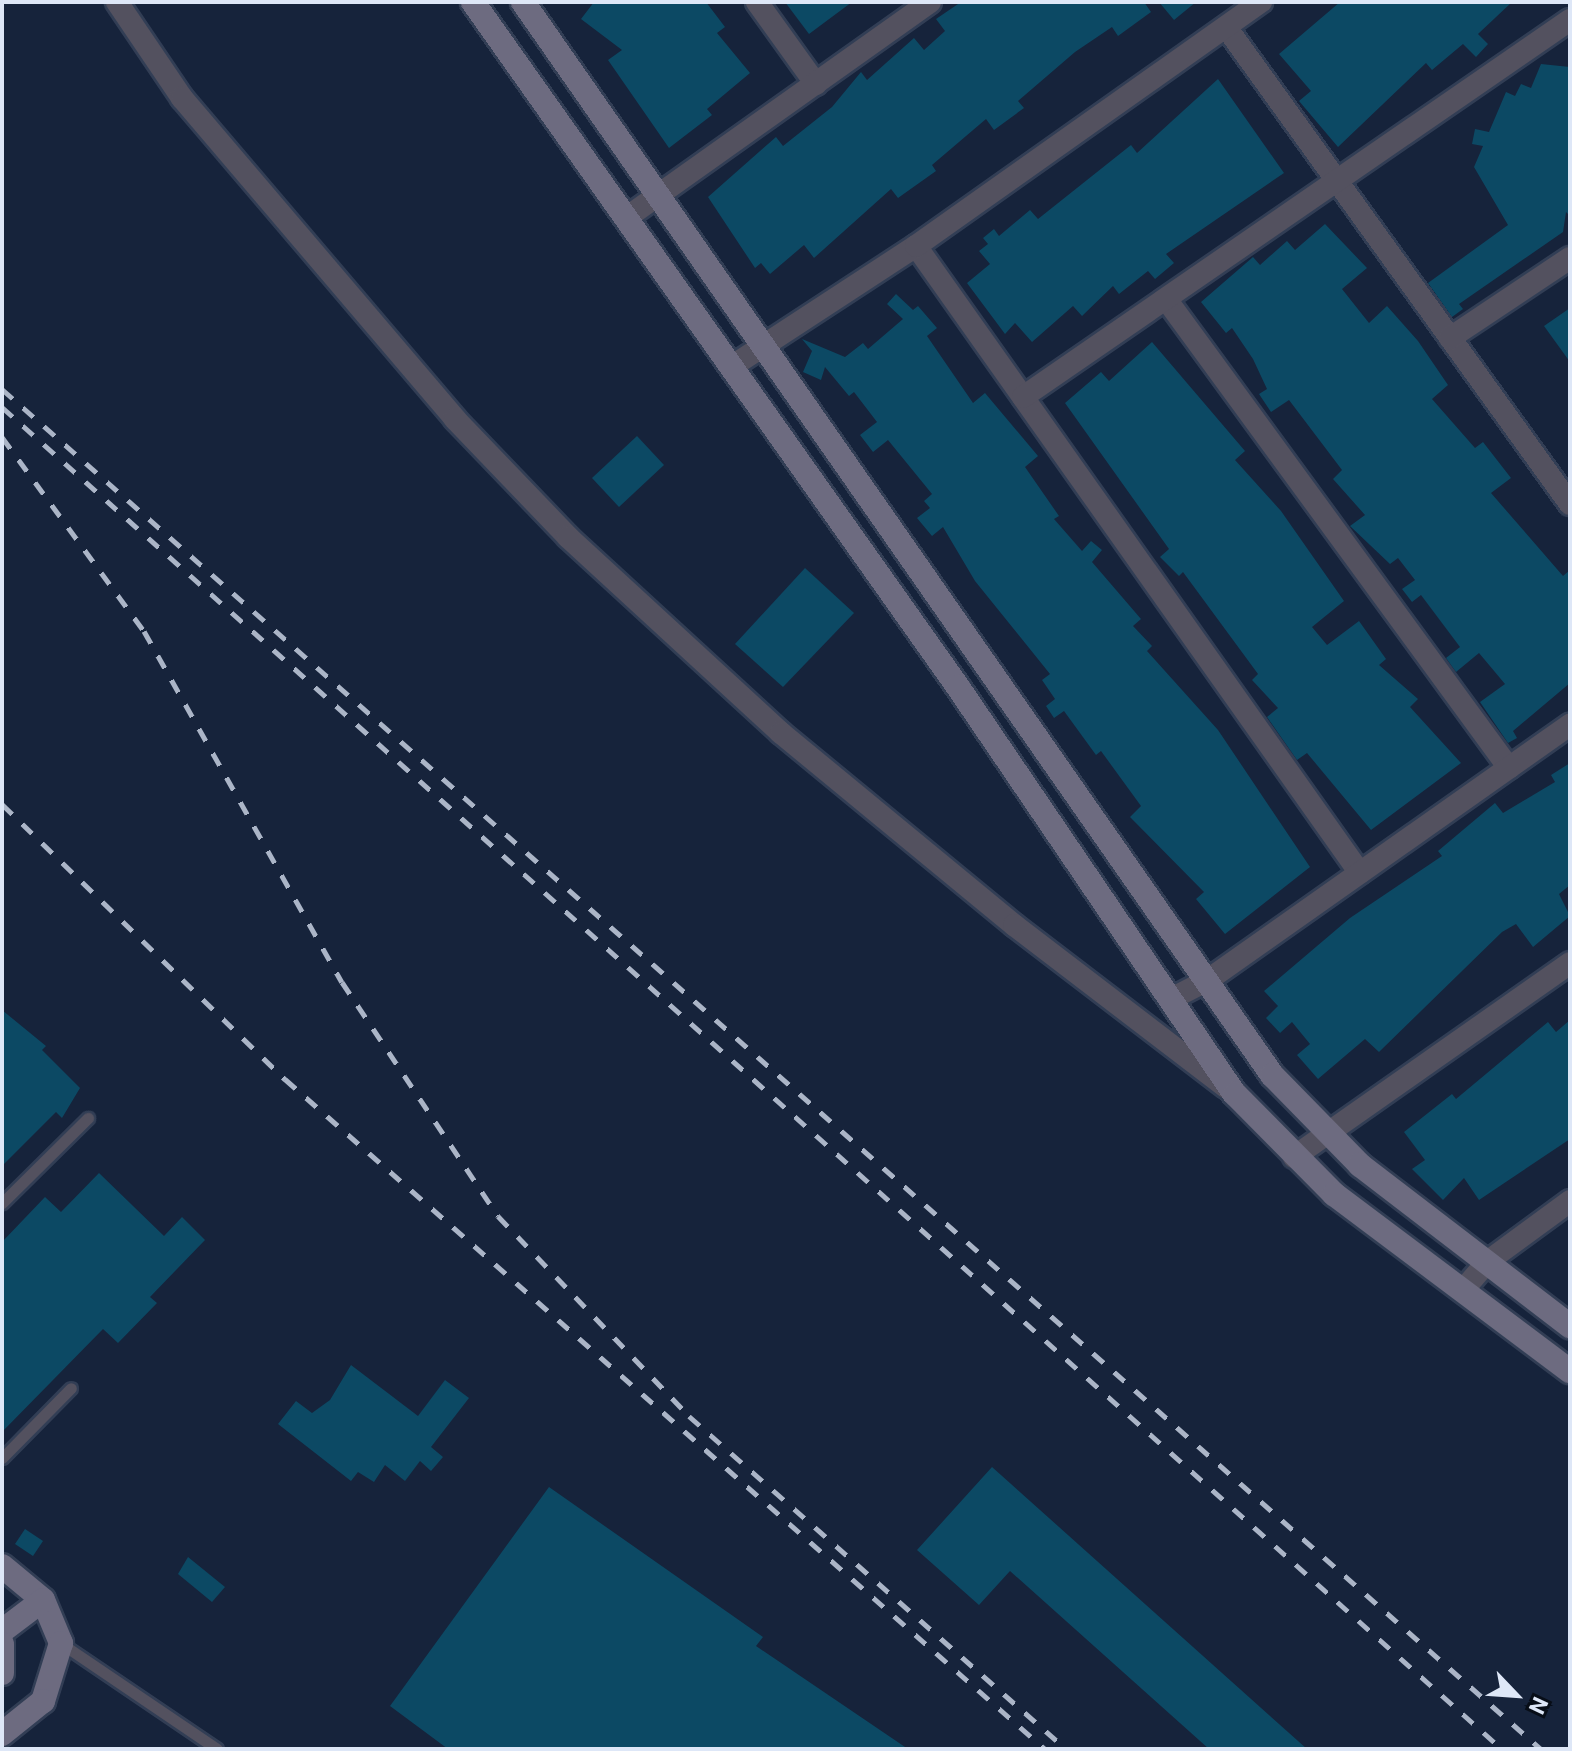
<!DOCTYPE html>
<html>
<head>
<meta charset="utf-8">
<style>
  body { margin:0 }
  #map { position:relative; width:1572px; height:1751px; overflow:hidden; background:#16233b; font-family:Roboto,sans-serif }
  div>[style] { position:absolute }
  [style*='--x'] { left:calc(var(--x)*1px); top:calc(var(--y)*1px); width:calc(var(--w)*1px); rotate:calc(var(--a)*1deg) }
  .building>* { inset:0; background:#0c4964 }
  .roads { filter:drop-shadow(2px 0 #323e55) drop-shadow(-2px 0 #323e55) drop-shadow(0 2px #323e55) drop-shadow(0 -2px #323e55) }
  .lane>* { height:11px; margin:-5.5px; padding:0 5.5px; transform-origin:5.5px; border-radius:5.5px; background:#53515f }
  .street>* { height:22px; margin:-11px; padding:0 11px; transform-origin:11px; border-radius:11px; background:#53515f }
  .secondary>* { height:24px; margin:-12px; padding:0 12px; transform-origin:12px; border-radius:12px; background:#6d6b80 }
  .rail>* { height:5px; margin-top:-2.5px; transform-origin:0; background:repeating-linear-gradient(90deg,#abb5c7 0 14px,transparent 0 28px) }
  span { translate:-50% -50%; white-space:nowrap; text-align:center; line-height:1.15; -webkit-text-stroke:7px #070d17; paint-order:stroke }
  .frame { position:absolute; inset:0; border:4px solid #dee7f7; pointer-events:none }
  .north { position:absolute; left:1476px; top:1655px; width:80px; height:80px; -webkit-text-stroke:6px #070d17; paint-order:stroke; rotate:115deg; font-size:22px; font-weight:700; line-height:32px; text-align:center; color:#dee7f7 }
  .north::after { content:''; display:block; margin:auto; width:28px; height:36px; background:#dee7f7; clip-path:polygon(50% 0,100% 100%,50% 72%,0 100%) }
</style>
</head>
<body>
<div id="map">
  <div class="building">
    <div style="clip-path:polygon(594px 2px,706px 2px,725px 27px,717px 33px,750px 73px,707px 109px,712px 115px,669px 148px,608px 60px,622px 50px,581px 19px)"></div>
    <div style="clip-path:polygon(785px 2px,852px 2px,809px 34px)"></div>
    <div style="clip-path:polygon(961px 2px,1144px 2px,1151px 12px,1118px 36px,1112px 27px,1075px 52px,1018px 101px,1024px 108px,994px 130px,986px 119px,932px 165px,936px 171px,898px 198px,891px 189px,814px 258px,804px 245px,770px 274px,761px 263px,755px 268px,708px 197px,776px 137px,783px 146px,832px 107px,861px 72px,867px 80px,914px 38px,924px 50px,945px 31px,936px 19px)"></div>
    <div style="clip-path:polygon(1159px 2px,1196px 2px,1174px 20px)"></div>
    <div style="clip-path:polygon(1340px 2px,1512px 2px,1478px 34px,1488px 44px,1476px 57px,1463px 44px,1432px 70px,1426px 63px,1338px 147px,1299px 101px,1311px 91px,1279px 54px)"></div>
    <div style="clip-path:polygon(1541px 64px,1570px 67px,1570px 216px,1566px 212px,1563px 232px,1459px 304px,1463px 309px,1452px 317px,1428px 283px,1508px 225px,1474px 167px,1483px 146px,1472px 144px,1475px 129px,1489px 132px,1506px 92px,1515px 96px,1521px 84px,1531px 88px)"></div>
    <div style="clip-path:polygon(1218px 79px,1284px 173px,1166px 254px,1174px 263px,1155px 279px,1148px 271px,1119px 294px,1113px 286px,1082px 316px,1073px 306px,1032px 342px,1015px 323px,1005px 334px,967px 283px,990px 264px,979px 251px,988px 244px,983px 238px,994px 229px,999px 236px,1030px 210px,1038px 219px,1131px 145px,1137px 153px)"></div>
    <div style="clip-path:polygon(1325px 224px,1367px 268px,1342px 289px,1369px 323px,1387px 306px,1418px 341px,1448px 385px,1432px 399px,1475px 448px,1483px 442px,1511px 478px,1491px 493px,1563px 576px,1570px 570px,1570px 683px,1513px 731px,1517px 738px,1508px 743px,1480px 702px,1505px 684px,1479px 653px,1456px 672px,1446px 658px,1460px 647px,1421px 595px,1412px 602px,1402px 589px,1415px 580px,1398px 558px,1390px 564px,1350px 526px,1365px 515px,1333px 479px,1342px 470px,1289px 400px,1271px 412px,1259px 394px,1267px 389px,1253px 359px,1232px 328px,1226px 333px,1201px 302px,1253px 257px,1260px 265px,1287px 241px,1295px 250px)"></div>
    <div style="clip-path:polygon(896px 294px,913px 310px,918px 306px,937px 328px,927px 336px,973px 403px,985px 393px,1038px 456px,1025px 467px,1059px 516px,1054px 519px,1082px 551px,1091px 541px,1102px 550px,1092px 562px,1141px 619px,1133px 626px,1152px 646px,1147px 651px,1218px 730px,1310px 867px,1225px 934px,1196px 899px,1204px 892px,1130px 817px,1141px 806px,1101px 751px,1096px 755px,1064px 711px,1054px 718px,1046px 706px,1055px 699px,1042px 680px,1050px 674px,975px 581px,943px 527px,932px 536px,917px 518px,930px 508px,924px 501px,932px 494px,888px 440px,873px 452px,860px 435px,877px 422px,854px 392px,849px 396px,825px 367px,821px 380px,803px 372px,812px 351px,802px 339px,845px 357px,863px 343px,868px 349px,903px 319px,887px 304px)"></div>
    <div style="clip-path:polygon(1570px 308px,1570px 362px,1544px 326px)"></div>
    <div style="clip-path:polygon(1152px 342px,1245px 451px,1235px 460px,1281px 511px,1344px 601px,1312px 627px,1327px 645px,1359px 621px,1386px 659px,1379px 665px,1418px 699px,1410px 707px,1461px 763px,1371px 830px,1307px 753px,1297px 760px,1267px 717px,1278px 708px,1252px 680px,1258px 674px,1183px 572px,1179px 576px,1160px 557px,1169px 549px,1065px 403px,1101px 372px,1109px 381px)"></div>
    <div style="clip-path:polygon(637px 436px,664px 465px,619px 507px,592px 478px)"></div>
    <div style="clip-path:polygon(805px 568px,854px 613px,783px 687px,735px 644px)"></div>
    <div style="clip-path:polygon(1570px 763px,1570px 885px,1559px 894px,1570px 916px,1533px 947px,1516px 924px,1502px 932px,1379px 1052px,1365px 1039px,1318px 1079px,1297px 1055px,1310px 1044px,1292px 1022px,1280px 1033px,1266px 1018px,1278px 1006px,1264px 991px,1350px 918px,1442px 856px,1438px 851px,1495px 803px,1503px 813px,1555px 782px,1551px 775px)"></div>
    <div style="clip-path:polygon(2px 1010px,46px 1046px,42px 1050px,80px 1088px,62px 1118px,56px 1112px,2px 1166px)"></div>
    <div style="clip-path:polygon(1570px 1020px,1570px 1139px,1479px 1200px,1464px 1178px,1443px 1200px,1412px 1169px,1425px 1160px,1404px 1132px,1452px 1094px,1456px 1099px,1548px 1022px,1556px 1032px)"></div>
    <div style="clip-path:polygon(99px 1173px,164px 1236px,182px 1217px,205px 1240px,150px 1297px,157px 1303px,118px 1343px,103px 1329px,2px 1432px,2px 1242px,45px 1197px,61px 1212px)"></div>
    <div style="clip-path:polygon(351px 1365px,418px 1416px,445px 1380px,469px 1398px,431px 1447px,443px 1457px,431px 1471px,420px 1461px,405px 1481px,385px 1465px,374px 1482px,358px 1472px,351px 1481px,278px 1424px,296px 1401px,312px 1413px,330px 1400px)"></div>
    <div style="clip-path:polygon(992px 1467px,1307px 1749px,1209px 1749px,1010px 1571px,979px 1605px,917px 1550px)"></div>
    <div style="clip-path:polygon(549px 1487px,763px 1637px,756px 1646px,908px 1749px,448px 1749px,390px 1706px)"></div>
    <div style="clip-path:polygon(25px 1529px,43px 1541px,33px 1556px,15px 1544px)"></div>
    <div style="clip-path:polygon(188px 1557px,225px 1587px,212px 1602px,178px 1574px)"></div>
  </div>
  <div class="roads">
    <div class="lane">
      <div style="--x:2;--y:1203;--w:121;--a:-44.7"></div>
      <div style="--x:2;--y:1458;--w:98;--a:-45.4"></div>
      <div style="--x:62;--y:1644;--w:187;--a:34.1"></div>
    </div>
    <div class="street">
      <div style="--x:117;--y:2;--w:116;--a:55.9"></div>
      <div style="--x:182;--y:98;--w:421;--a:49.6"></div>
      <div style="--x:455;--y:419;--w:163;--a:46.2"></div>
      <div style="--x:568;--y:537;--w:289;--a:42.6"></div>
      <div style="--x:781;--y:733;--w:302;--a:39.5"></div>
      <div style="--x:1014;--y:925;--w:267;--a:37.4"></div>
      <div style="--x:757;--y:2;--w:101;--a:54.3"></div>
      <div style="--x:1226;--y:27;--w:588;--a:54.2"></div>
      <div style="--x:626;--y:218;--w:373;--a:-35.4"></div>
      <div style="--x:916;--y:246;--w:768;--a:54.7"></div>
      <div style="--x:1166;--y:299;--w:581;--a:53.82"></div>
      <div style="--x:1450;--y:338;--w:144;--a:-33.7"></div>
      <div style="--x:731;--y:367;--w:221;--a:-33.2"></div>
      <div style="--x:916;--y:246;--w:423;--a:-35.3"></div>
      <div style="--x:1023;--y:397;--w:664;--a:-34.58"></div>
      <div style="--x:1171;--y:999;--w:42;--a:-27.2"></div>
      <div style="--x:1208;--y:980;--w:443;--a:-35.2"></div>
      <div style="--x:1294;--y:1157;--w:337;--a:-35.1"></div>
      <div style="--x:1463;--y:1290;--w:37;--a:-49"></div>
      <div style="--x:1487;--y:1262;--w:103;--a:-36.3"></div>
    </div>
    <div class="secondary">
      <div style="--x:473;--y:2;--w:839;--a:54.7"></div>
      <div style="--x:958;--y:687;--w:492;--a:55.8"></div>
      <div style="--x:1235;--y:1094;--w:141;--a:45.3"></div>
      <div style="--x:1334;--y:1194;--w:295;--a:36.9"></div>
      <div style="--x:523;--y:2;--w:1309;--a:55.08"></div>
      <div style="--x:1272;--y:1075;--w:126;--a:45.6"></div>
      <div style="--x:1360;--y:1165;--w:265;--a:37.5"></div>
      <div style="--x:2;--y:1566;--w:53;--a:39.7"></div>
      <div style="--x:43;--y:1600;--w:47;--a:67.3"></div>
      <div style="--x:61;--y:1643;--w:61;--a:107.2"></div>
      <div style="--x:43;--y:1701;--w:53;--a:141.2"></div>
      <div style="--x:2;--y:1631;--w:51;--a:-37.1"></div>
      <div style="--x:2;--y:1644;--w:29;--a:90"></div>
    </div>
  </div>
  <div class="rail">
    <div style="--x:2;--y:389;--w:2054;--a:41.47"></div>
    <div style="--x:2;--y:407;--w:2013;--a:41.82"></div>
    <div style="--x:2;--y:437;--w:240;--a:53.8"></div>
    <div style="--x:144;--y:631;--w:403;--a:60.6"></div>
    <div style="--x:342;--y:982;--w:281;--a:56.3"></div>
    <div style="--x:498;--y:1216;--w:277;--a:46.3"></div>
    <div style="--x:689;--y:1416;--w:503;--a:41.45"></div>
    <div style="--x:2;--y:804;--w:395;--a:44.2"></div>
    <div style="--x:285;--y:1079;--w:1013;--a:41.4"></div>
  </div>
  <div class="frame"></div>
  <div class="north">N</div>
</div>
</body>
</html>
